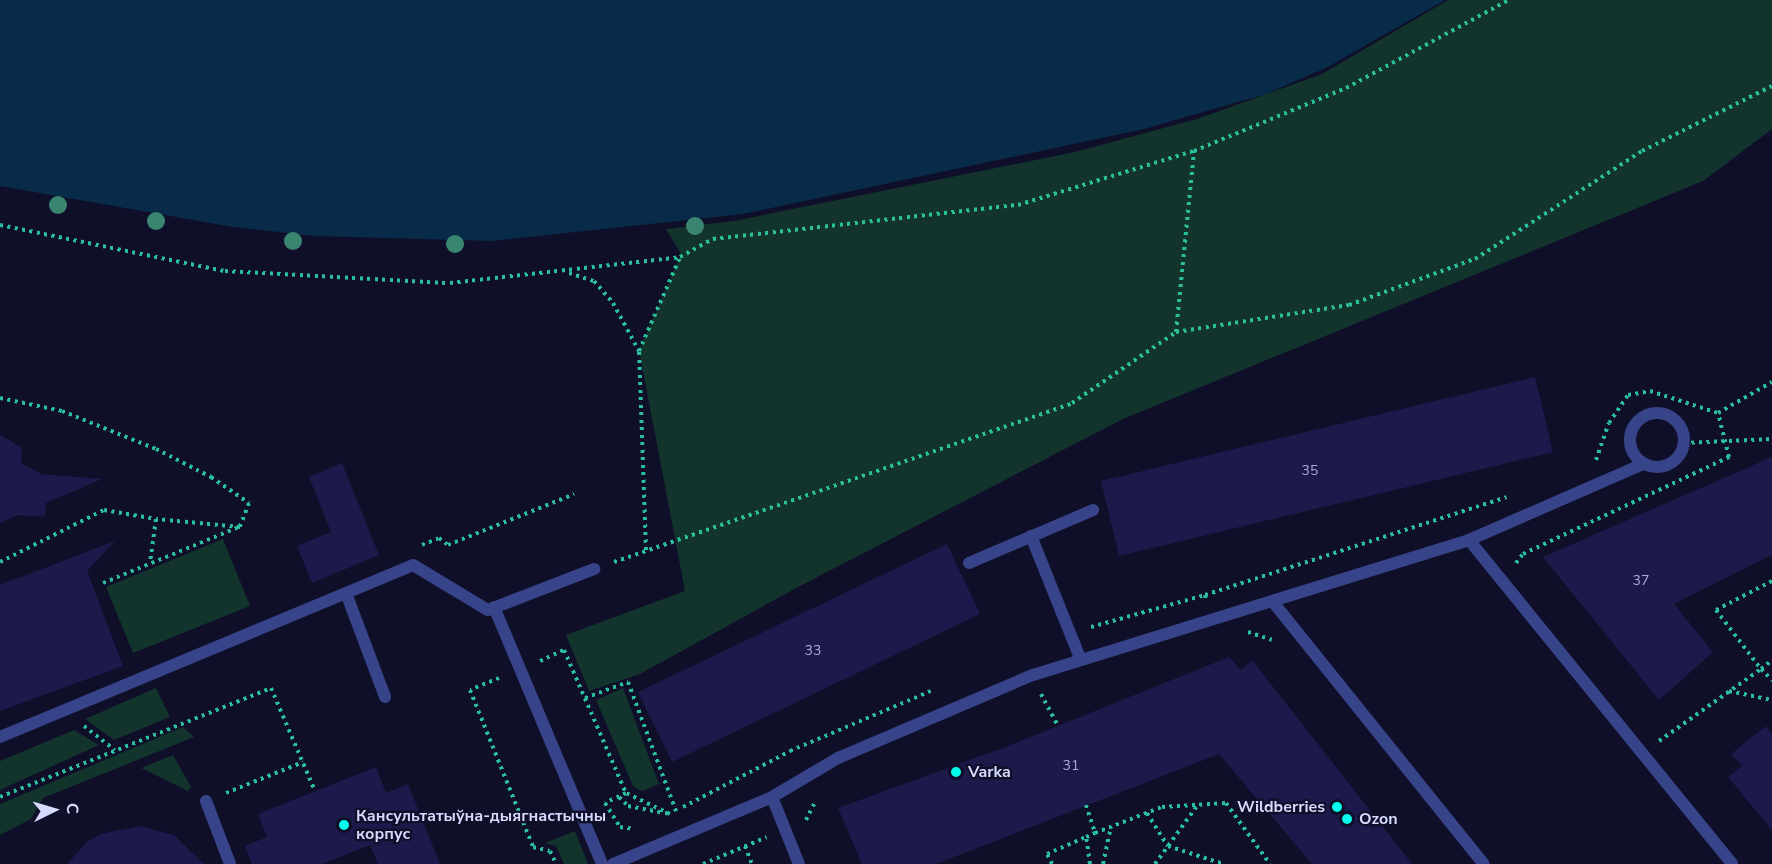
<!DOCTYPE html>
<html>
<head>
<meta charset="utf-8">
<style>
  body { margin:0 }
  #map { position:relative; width:1772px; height:864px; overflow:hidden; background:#0f0f29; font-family:"Nunito Sans",sans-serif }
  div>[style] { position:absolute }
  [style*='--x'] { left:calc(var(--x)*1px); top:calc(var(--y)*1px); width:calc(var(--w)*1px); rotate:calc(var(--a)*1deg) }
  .green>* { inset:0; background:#12342d }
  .water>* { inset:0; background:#082b49 }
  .building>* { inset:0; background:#1c1a4b }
  .path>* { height:4px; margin-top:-2px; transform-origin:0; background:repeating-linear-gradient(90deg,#2bc09d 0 3px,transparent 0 7.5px) }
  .service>* { height:12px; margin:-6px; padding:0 6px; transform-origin:6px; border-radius:6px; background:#38448a }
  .service>.ring { margin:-6px; padding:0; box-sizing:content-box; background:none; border:12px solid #38448a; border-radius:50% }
  .trees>* { width:18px; height:18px; margin:-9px; border-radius:50%; background:#3a8570 }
  .dots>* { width:16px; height:16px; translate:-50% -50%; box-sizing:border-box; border:3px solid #0f0f29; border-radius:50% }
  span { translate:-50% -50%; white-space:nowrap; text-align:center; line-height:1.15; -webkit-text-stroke:4.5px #0f0f29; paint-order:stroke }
  .number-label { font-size:14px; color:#a8aad2 }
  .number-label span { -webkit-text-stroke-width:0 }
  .poi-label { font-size:16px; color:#d7daff; font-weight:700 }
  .left { translate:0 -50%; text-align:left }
  .right { translate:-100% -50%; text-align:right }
  .north { position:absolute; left:24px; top:780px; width:60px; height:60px; -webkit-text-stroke:4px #0f0f29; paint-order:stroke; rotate:85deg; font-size:16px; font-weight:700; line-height:24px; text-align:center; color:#d7daff }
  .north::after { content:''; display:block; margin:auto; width:21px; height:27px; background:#d7daff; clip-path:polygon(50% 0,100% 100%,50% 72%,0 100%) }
</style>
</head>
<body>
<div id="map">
  <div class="green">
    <div style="clip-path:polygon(1448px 0,1772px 0,1772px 129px,1703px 181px,1123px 419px,798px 587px,640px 674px,589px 691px,566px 635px,685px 591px,639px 350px,681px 254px,666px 229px,734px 221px,1075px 152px,1197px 119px,1322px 74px)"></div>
    <div style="clip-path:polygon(223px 539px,250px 606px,133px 653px,106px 587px)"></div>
    <div style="clip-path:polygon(156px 688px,170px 717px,114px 740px,85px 719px)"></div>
    <div style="clip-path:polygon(623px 688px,659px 784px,642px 791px,633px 786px,596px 700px)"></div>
    <div style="clip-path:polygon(183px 727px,194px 737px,43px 798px,31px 819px,0 835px,0 804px)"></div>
    <div style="clip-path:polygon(74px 730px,99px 745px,0 790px,0 761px)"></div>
    <div style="clip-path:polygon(173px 755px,191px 787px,188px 791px,141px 768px)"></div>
    <div style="clip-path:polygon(575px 831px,588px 864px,564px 864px,556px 846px,545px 843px)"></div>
  </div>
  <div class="water">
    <div style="clip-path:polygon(0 0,1445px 0,1328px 67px,1266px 94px,1144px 129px,743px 214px,492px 241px,316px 236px,233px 227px,0 186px)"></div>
  </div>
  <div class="building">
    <div style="clip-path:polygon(1535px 377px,1553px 452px,1119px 556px,1101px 481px)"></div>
    <div style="clip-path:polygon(0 435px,22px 448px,21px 463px,41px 474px,102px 479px,46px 503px,45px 517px,18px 515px,0 523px)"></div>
    <div style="clip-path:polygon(1772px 457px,1772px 555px,1674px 604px,1713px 652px,1659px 700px,1543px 557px)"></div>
    <div style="clip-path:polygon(342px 463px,379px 555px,312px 583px,297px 546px,331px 532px,309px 477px)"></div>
    <div style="clip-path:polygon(115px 541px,87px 571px,123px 666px,0 711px,0 585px)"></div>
    <div style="clip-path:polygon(947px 544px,980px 614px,672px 762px,638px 692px)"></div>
    <div style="clip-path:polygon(1229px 657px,1241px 670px,1252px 660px,1412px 864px,1312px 864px,1219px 754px,936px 864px,862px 864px,838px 808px,1003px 748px)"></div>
    <div style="clip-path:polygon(1766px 726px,1772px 734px,1772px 830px,1728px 777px,1742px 766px,1731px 754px)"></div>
    <div style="clip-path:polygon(376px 767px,386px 793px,408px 784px,440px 864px,378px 864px,370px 845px,322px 864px,252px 864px,245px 846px,267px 837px,258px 814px)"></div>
    <div style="clip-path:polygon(139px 826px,174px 835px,204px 864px,67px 864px,87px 842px,101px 834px)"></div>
  </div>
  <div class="path">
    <div style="--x:0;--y:225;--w:230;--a:11.6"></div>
    <div style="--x:225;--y:271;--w:225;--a:3.1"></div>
    <div style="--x:450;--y:283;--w:231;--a:-6.4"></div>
    <div style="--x:569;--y:273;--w:26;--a:18"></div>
    <div style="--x:594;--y:281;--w:29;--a:49"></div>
    <div style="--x:613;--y:303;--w:55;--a:61.6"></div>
    <div style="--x:1176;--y:332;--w:182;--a:-84.3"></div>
    <div style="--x:0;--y:398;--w:63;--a:11.8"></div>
    <div style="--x:62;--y:411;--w:101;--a:22"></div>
    <div style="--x:156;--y:449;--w:62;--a:27"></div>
    <div style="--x:211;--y:477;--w:46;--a:34.4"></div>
    <div style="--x:249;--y:503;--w:26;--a:111"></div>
    <div style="--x:240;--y:527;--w:84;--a:-174.6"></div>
    <div style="--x:156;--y:519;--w:44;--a:97.8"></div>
    <div style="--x:1684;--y:443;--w:88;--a:-2.6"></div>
    <div style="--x:1596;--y:460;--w:39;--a:-71"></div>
    <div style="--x:1609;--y:423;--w:34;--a:-56"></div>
    <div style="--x:1628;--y:395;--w:22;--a:-10"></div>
    <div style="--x:1650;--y:391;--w:71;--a:17.9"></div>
    <div style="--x:1718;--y:413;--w:62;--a:-29.9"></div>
    <div style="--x:422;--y:545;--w:18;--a:-22"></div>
    <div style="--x:439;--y:538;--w:11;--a:38"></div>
    <div style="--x:448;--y:545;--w:136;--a:-22"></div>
    <div style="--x:646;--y:550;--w:199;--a:-92"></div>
    <div style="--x:639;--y:351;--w:103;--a:-66.4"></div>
    <div style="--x:680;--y:257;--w:38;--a:-29"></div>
    <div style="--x:713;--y:239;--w:307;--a:-6.4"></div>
    <div style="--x:1018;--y:205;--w:184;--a:-17.1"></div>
    <div style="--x:1194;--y:151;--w:165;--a:-22.5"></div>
    <div style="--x:1346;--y:88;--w:185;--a:-28.4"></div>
    <div style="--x:0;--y:562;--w:116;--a:-26.6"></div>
    <div style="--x:104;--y:510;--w:53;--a:9.8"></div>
    <div style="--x:614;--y:562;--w:485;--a:-19.1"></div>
    <div style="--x:1072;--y:403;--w:126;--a:-34.3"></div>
    <div style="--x:1176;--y:332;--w:175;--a:-8.9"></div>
    <div style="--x:1349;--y:305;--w:134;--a:-20.1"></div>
    <div style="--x:1475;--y:259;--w:199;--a:-32.9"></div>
    <div style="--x:1642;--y:151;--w:145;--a:-26.6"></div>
    <div style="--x:1516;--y:563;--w:11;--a:-52"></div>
    <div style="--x:1523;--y:554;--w:228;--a:-25.2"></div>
    <div style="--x:1729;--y:457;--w:45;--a:-104"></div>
    <div style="--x:1772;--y:581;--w:63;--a:152.6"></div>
    <div style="--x:1716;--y:610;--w:74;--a:52.7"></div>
    <div style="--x:1761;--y:669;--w:14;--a:-39"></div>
    <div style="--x:103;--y:583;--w:147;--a:-22.4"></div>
    <div style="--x:1205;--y:595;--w:317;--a:-18"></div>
    <div style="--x:1091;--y:627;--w:118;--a:-15.7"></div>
    <div style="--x:1205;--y:595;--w:5;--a:79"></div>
    <div style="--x:1248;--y:632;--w:25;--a:18"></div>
    <div style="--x:540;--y:661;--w:26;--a:-25"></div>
    <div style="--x:564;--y:650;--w:156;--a:66.6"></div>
    <div style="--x:626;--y:793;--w:23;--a:155"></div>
    <div style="--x:605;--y:803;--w:28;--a:58"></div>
    <div style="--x:620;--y:827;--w:15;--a:8"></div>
    <div style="--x:499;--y:678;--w:31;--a:158"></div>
    <div style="--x:470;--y:690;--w:169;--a:68.1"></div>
    <div style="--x:533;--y:847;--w:17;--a:13"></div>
    <div style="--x:550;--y:851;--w:14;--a:65"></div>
    <div style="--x:1729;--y:691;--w:44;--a:11.8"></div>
    <div style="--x:1041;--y:694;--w:36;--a:62"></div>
    <div style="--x:585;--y:698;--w:46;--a:-20.4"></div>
    <div style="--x:628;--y:682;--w:138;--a:69.6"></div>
    <div style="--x:84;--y:726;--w:39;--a:38"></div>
    <div style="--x:1659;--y:741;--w:125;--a:-35.2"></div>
    <div style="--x:1761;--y:669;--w:16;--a:45"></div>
    <div style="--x:226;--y:793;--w:83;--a:-21.9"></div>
    <div style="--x:0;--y:797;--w:292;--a:-21.9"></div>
    <div style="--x:271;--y:688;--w:112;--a:66.9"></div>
    <div style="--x:619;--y:797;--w:13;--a:45"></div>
    <div style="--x:628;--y:806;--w:43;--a:10.8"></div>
    <div style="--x:670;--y:814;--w:49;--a:-154.5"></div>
    <div style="--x:1086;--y:805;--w:29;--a:72"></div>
    <div style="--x:683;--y:807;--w:121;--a:-27.6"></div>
    <div style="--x:790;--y:751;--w:153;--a:-23.1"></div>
    <div style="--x:1147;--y:813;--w:39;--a:58"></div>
    <div style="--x:1168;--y:846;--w:58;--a:18.1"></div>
    <div style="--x:806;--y:820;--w:22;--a:-63"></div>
    <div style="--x:745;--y:846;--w:19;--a:69"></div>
    <div style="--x:703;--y:864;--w:69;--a:-22.9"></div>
    <div style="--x:1052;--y:864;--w:11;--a:-117"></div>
    <div style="--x:1047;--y:854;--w:43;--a:-23.6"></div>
    <div style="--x:1090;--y:864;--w:27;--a:-98"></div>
    <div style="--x:1086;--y:837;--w:10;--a:-24"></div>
    <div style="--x:1095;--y:833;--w:72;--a:-21.2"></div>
    <div style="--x:1162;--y:807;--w:64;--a:-3.6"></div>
    <div style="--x:1226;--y:803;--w:75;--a:54.2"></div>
    <div style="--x:1103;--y:864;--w:38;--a:-78"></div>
    <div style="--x:1155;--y:864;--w:72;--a:-54.1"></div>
  </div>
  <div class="service">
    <div class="ring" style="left:1630px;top:413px;width:42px;height:42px"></div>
    <div style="--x:1031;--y:536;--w:131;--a:68.1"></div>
    <div style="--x:1469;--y:540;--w:417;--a:50.9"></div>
    <div style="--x:969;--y:563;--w:135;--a:-23.1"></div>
    <div style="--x:346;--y:593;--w:111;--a:69.4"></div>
    <div style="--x:1273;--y:602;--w:336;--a:51.2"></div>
    <div style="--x:494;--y:607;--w:279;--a:67.2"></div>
    <div style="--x:0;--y:737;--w:447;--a:-22.6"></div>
    <div style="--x:413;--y:565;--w:87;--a:31"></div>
    <div style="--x:488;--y:610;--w:114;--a:-21.1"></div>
    <div style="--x:772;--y:797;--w:72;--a:68.1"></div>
    <div style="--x:206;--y:801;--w:67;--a:69.1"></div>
    <div style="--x:613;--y:864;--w:173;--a:-22.8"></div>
    <div style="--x:772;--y:797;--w:77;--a:-30.6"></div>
    <div style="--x:838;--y:758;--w:212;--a:-23.1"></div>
    <div style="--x:1033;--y:675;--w:456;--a:-17.2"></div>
    <div style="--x:1469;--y:540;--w:190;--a:-23.6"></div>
  </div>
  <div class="trees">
    <div style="left:58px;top:205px"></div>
    <div style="left:156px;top:221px"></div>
    <div style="left:695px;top:226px"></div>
    <div style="left:293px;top:241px"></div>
    <div style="left:455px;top:244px"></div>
  </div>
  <div class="dots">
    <div style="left:956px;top:772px;background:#03ffec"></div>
    <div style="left:1337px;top:807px;background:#03ffec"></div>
    <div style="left:1347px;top:819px;background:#03ffec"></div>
    <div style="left:344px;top:825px;background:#03ffec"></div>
  </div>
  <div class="number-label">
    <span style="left:1310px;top:471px">35</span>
    <span style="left:1641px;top:581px">37</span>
    <span style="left:813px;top:651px">33</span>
    <span style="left:1071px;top:766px">31</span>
  </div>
  <div class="poi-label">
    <span class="left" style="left:968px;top:772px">Varka</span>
    <span class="right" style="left:1325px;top:807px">Wildberries</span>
    <span class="left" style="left:356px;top:825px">Кансультатыўна-дыягнастычны<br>корпус</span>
    <span class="left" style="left:1359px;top:819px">Ozon</span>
  </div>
  <div class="north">С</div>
</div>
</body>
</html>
